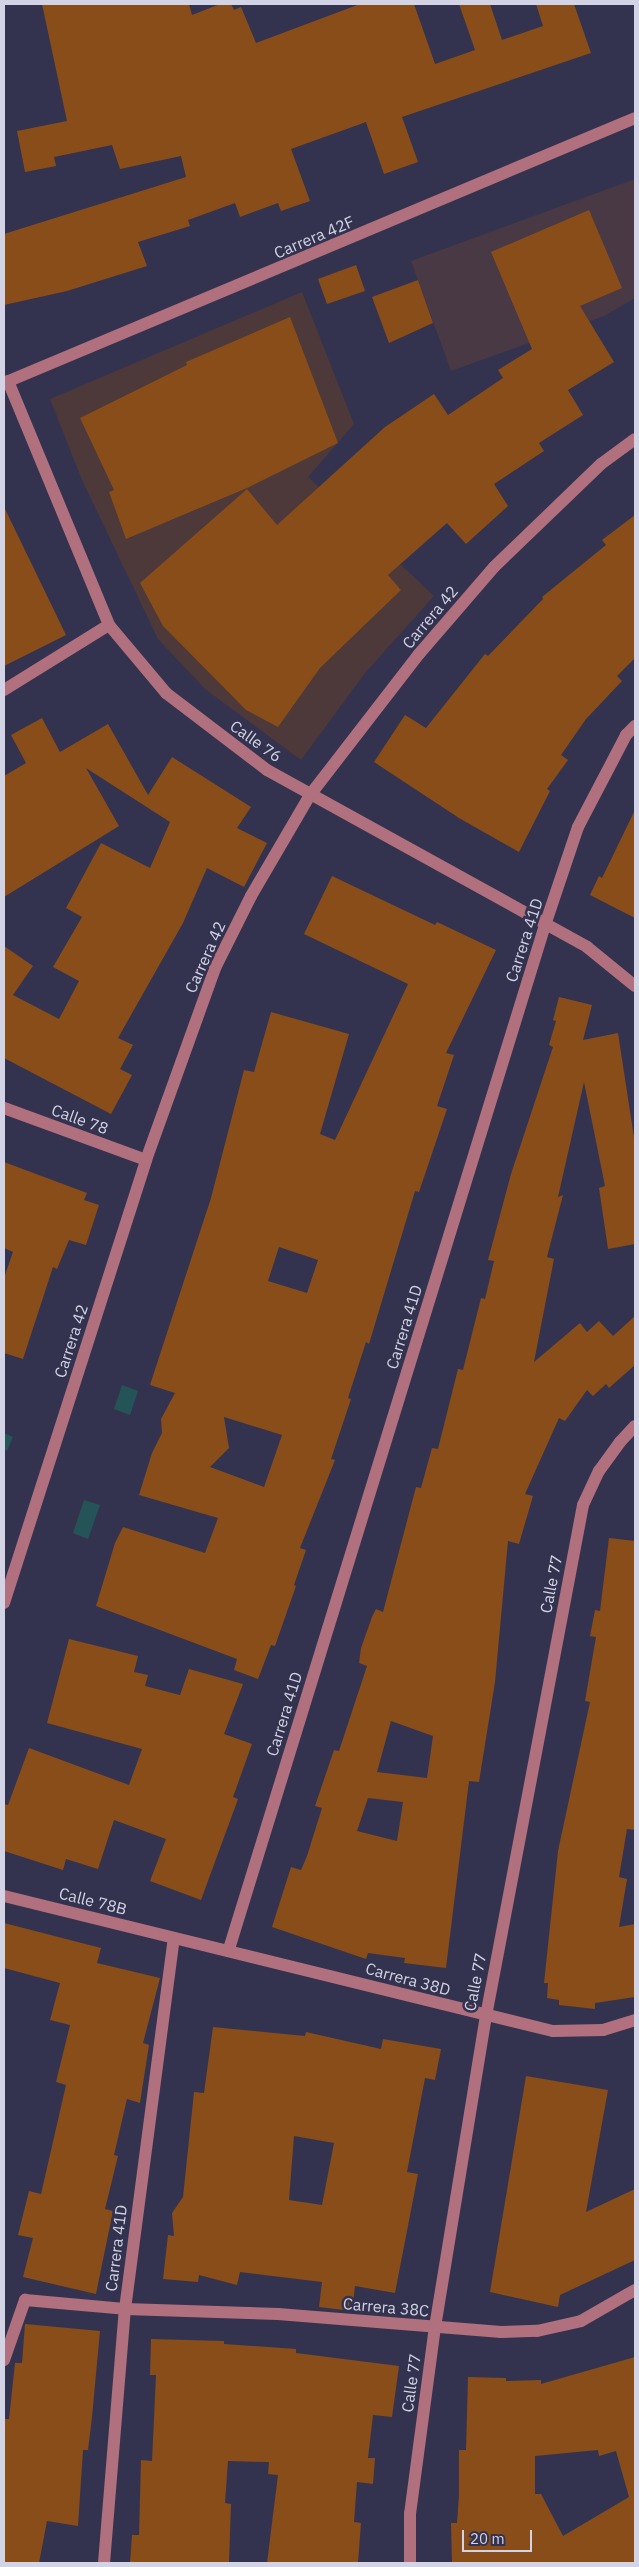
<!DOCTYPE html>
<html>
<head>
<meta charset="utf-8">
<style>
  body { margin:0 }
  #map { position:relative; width:639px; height:2567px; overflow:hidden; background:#34334f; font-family:"IBM Plex Sans",sans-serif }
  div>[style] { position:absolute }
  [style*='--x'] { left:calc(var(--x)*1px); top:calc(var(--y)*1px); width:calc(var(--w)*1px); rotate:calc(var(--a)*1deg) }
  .education>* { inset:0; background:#4d383a }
  .medical>* { inset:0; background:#483945 }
  .water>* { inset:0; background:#255458 }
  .building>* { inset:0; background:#884d19 }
  .minor>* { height:12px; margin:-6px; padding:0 6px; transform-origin:6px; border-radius:6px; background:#b1707e }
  span { translate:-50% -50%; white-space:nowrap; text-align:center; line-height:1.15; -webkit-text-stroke:5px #34334f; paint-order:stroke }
  .street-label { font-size:16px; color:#d2d3e5 }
  .frame { position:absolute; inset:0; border:5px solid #d2d3e5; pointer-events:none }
  .scale { position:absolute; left:462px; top:2530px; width:70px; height:22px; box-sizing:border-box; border:2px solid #d2d3e5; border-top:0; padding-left:6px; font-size:15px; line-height:18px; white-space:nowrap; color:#d2d3e5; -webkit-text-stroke:4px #34334f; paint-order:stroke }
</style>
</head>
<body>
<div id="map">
  <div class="education">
    <div style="clip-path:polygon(302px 292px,354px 424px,308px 477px,434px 596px,365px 673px,301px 760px,205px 689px,158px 639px,82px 480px,50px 399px)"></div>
  </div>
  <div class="medical">
    <div style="clip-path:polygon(635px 179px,635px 298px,604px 316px,451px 371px,411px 261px)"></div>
  </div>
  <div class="water">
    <div style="clip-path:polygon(122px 1385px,138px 1391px,130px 1415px,114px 1409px)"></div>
    <div style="clip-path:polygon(4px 1433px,13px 1437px,7px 1451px,4px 1449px)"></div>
    <div style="clip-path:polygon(84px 1500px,100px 1505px,88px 1539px,73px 1533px)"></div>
  </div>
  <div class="building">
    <div style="clip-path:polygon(42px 4px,189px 4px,192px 15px,220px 4px,231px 4px,234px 10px,241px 7px,256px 43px,360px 4px,414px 4px,435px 64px,475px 50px,459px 4px,490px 4px,502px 40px,543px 26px,536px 4px,574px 4px,591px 53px,402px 117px,418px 162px,384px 174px,366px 122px,291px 149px,310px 201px,281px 211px,278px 203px,240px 217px,235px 203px,188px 220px,190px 226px,138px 242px,147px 266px,67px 291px,4px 305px,4px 234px,186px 177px,181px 156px,120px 169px,112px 145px,54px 157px,56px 166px,25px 172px,17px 131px,67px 121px)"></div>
    <div style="clip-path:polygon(589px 210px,622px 288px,580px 306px,614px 362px,568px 390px,583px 415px,539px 443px,544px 451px,494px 484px,508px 506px,466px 544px,447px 523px,388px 575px,401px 590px,320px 668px,278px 727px,246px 710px,163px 626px,140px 583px,247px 489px,277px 525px,385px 427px,434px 394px,448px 415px,503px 378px,498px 370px,532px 349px,491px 252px)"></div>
    <div style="clip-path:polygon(356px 265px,365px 291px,327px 304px,318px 279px)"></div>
    <div style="clip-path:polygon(418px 280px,433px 323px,389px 343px,372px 297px)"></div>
    <div style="clip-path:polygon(290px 317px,338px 443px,247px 488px,126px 539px,109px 492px,114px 490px,80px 418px,187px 365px,186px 362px)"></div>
    <div style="clip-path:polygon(4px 507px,66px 635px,4px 666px)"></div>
    <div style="clip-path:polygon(635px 515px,635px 658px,617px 676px,622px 681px,586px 719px,561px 755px,568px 760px,547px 789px,550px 791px,519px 852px,459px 818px,374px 762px,405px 715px,426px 728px,485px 654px,488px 656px,543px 599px,542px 597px,606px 545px,602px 540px)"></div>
    <div style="clip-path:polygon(42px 718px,60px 752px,108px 724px,148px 795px,172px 757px,251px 807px,237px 828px,267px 843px,244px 887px,207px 868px,183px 923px,118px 1038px,133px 1045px,120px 1069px,132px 1075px,111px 1114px,4px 1058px,4px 946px,33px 966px,13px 995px,59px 1019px,79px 981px,53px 967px,82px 917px,66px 908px,101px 843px,150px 868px,170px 822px,86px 768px,119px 826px,4px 897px,4px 776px,26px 763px,11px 735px)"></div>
    <div style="clip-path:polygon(635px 810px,635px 918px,590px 895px,599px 876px,602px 878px)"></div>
    <div style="clip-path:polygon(evenodd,332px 876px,435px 925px,437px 922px,496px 950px,446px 1053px,454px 1055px,437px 1106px,447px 1109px,419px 1192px,415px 1191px,369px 1344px,366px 1342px,348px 1398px,351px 1399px,331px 1459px,335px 1460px,300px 1548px,306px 1550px,294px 1585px,296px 1586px,275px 1646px,271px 1645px,258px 1679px,234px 1670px,237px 1659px,96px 1606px,115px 1543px,123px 1527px,205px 1553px,218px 1518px,139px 1495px,152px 1453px,162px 1433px,161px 1419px,175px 1393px,150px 1385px,211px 1198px,244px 1070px,254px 1072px,271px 1012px,349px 1034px,320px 1134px,335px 1140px,408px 984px,304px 934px,332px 876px,279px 1247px,318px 1260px,307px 1293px,268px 1281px,279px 1247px,332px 876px,224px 1417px,282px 1435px,264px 1487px,210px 1467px,229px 1448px,224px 1417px)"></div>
    <div style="clip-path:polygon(evenodd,559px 997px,592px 1005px,583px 1040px,618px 1033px,635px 1144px,635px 1244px,608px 1249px,599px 1188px,605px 1186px,584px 1082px,558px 1197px,563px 1195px,547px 1257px,554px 1259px,534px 1362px,580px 1323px,587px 1332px,599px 1321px,613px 1336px,635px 1316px,635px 1365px,609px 1388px,606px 1384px,593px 1396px,587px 1390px,565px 1421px,559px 1418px,525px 1494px,533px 1496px,519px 1544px,508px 1541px,495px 1682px,479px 1782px,469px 1781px,446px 1968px,404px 1963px,405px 1958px,368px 1953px,366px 1959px,272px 1927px,291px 1867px,301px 1870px,307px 1856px,322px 1808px,315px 1806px,334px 1750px,339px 1751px,367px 1666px,359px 1663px,361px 1648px,372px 1617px,376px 1609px,383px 1612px,416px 1487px,421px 1488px,432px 1448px,438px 1449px,458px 1369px,463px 1370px,481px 1298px,485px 1299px,494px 1261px,488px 1260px,511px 1174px,553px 1047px,549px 1045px,556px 1021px,553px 1020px,559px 997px,391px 1721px,433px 1736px,427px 1778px,377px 1772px,391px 1721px,559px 997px,368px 1798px,403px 1802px,397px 1841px,357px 1831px,368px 1798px)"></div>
    <div style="clip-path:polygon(4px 1162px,87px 1193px,84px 1200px,99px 1205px,86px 1245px,69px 1240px,57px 1269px,53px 1267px,23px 1359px,4px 1353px,4px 1278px,13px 1252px,4px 1248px)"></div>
    <div style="clip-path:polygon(609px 1538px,635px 1541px,635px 1830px,627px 1829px,619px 1877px,627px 1879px,619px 1927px,635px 1924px,635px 1997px,595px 2003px,595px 2009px,559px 2005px,559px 2000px,547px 1998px,548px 1983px,544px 1983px,558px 1851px,590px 1702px,585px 1701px,596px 1637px,590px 1636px,595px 1610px,600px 1611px)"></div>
    <div style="clip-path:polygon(69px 1639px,138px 1656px,134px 1672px,148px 1675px,145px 1686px,180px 1695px,189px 1669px,243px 1684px,224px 1734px,252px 1744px,233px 1797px,238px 1799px,201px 1900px,150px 1881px,166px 1839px,114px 1820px,98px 1869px,66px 1859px,63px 1870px,4px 1851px,4px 1804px,8px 1805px,29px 1748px,129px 1785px,142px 1749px,47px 1723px)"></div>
    <div style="clip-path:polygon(4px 1923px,101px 1948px,97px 1963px,160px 1978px,143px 2043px,149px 2045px,140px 2103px,127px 2099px,114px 2155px,118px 2156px,105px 2209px,113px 2211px,96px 2294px,23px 2277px,33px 2238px,18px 2235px,29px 2191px,41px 2194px,66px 2085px,56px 2082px,70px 2025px,50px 2020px,60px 1983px,4px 1968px)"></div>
    <div style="clip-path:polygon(evenodd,213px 2027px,305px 2036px,306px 2032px,381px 2049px,383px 2039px,441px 2049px,435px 2080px,425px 2078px,407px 2172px,418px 2174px,395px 2293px,355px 2286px,352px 2311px,319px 2307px,322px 2282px,240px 2272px,237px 2285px,199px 2275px,198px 2282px,163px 2279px,168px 2235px,174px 2236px,172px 2213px,183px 2197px,194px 2092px,204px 2093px,213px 2027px,294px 2136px,334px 2143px,322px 2205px,289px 2200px,294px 2136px)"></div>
    <div style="clip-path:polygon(526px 2076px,608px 2090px,586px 2212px,635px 2189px,635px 2260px,560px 2295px,558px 2307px,490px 2292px)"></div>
    <div style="clip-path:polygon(25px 2324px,100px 2331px,92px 2417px,88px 2450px,83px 2450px,78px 2526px,47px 2521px,39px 2563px,4px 2563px,4px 2419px,9px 2419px,15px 2363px,22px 2363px)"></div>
    <div style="clip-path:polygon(151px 2339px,224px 2341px,224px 2344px,296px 2349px,296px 2353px,399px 2366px,392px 2417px,373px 2415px,368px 2458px,375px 2458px,373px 2484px,357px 2482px,354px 2522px,361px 2523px,358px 2563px,267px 2563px,278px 2475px,268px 2474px,269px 2462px,228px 2461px,225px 2503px,231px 2504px,229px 2563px,130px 2563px,132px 2535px,139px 2535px,141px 2460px,152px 2461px,156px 2375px,150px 2375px)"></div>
    <div style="clip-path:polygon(evenodd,635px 2357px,635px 2563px,452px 2563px,451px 2523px,457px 2523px,459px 2495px,459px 2450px,466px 2450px,468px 2377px,506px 2378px,506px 2381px,541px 2380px,541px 2384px,635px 2357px,598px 2450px,599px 2456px,616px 2451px,629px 2497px,563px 2536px,541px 2494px,535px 2494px,535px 2456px,598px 2450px)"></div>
  </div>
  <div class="minor">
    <div style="--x:8;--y:381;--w:264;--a:67.5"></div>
    <div style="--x:109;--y:625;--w:89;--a:50"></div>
    <div style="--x:166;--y:693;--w:127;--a:37.3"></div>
    <div style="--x:267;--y:770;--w:366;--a:28.9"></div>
    <div style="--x:587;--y:947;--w:62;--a:39.1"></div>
    <div style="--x:4;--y:383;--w:684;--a:-22.78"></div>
    <div style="--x:4;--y:690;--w:123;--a:-31.8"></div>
    <div style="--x:4;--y:1108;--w:151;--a:20.1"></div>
    <div style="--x:4;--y:1603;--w:465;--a:-72.2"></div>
    <div style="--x:146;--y:1160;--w:204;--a:-70.2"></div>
    <div style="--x:215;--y:968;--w:80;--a:-63.4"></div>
    <div style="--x:251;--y:896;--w:117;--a:-59.7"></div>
    <div style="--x:310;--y:795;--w:178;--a:-52.3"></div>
    <div style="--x:419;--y:654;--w:115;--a:-49.2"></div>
    <div style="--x:494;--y:567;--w:149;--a:-43.9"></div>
    <div style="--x:601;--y:464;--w:42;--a:-36.3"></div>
    <div style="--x:4;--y:1896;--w:565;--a:13.82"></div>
    <div style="--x:553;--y:2031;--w:50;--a:-1.1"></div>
    <div style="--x:603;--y:2030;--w:34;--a:-17"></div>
    <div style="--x:229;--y:1949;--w:1072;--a:-72.85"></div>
    <div style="--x:545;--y:925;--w:103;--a:-71.4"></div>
    <div style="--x:578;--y:827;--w:104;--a:-62.4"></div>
    <div style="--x:626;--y:735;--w:13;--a:-45"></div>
    <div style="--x:4;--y:2360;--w:64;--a:-70.7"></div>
    <div style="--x:25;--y:2300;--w:100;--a:5.1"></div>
    <div style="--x:125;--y:2309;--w:153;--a:1.9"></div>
    <div style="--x:278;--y:2314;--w:224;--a:4.6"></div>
    <div style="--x:501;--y:2332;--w:36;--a:-2"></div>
    <div style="--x:537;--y:2331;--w:45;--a:-12.8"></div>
    <div style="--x:581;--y:2321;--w:62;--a:-29.9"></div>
    <div style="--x:104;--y:2563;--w:255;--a:-85.3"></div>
    <div style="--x:125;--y:2309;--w:374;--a:-82.5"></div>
    <div style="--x:410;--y:2563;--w:49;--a:-90"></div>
    <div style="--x:410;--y:2514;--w:189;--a:-82.4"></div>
    <div style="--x:435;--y:2327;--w:315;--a:-80.7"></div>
    <div style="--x:486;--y:2016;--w:520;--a:-79.25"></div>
    <div style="--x:583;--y:1505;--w:38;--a:-65"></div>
    <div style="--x:599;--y:1471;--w:36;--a:-54"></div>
    <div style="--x:620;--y:1442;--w:22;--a:-47"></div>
  </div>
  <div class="street-label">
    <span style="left:314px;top:237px;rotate:-23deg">Carrera 42F</span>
    <span style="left:430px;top:617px;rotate:-50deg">Carrera 42</span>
    <span style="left:256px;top:741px;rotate:36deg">Calle 76</span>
    <span style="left:524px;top:940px;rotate:-72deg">Carrera 41D</span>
    <span style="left:205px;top:957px;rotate:-66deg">Carrera 42</span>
    <span style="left:80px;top:1119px;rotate:20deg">Calle 78</span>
    <span style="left:404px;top:1327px;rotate:-73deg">Carrera 41D</span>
    <span style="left:71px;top:1341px;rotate:-72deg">Carrera 42</span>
    <span style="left:551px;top:1584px;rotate:-79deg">Calle 77</span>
    <span style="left:284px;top:1714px;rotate:-73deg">Carrera 41D</span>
    <span style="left:93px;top:1901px;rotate:14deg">Calle 78B</span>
    <span style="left:408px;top:1979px;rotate:15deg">Carrera 38D</span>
    <span style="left:475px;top:1982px;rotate:-79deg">Calle 77</span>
    <span style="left:116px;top:2248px;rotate:-83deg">Carrera 41D</span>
    <span style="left:386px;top:2307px;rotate:5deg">Carrera 38C</span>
    <span style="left:411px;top:2383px;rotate:-82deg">Calle 77</span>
  </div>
  <div class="frame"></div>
  <div class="scale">20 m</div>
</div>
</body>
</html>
